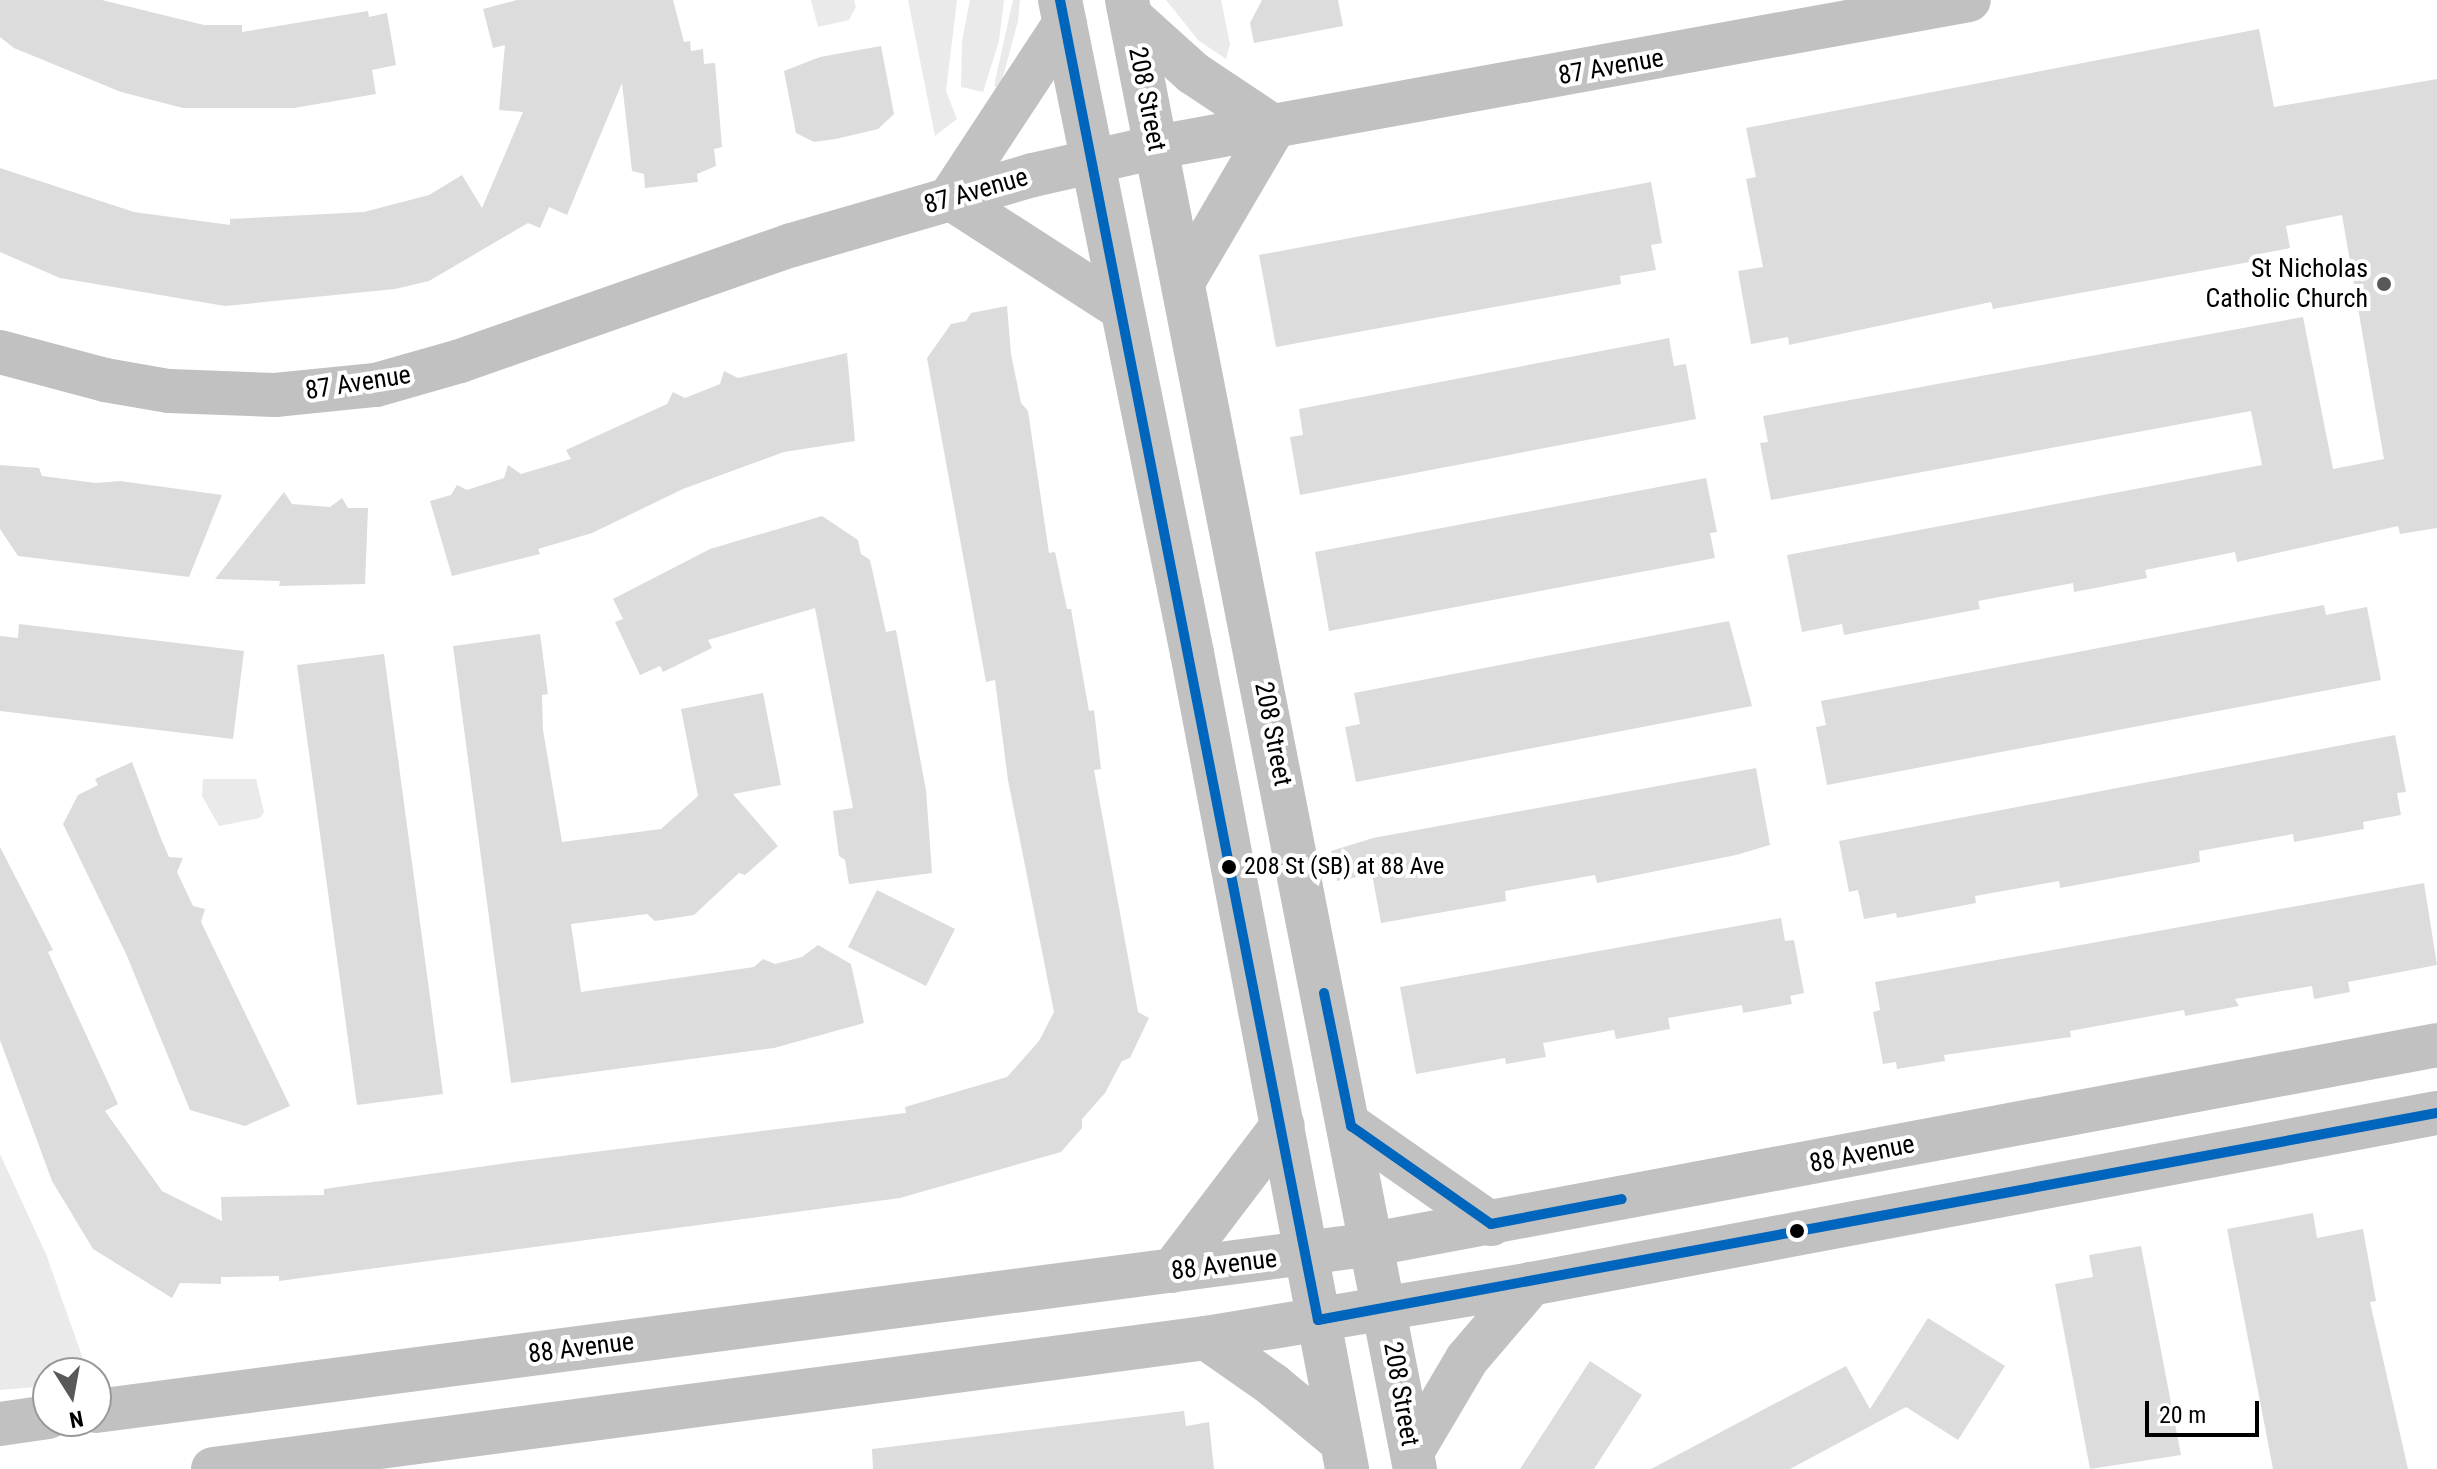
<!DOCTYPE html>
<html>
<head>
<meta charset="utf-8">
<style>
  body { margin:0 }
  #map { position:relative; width:2437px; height:1469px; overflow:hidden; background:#fff; font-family:"Roboto Condensed",sans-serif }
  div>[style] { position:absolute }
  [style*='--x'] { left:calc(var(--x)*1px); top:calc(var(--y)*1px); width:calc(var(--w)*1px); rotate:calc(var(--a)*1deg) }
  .green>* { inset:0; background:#eaeaea }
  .building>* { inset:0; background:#dcdcdc }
  .secondary>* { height:44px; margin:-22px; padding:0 22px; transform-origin:22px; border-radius:22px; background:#c1c1c1 }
  .bus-1>* { height:10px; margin:-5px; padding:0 5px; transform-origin:5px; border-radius:5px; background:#0065bd }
  .dots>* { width:22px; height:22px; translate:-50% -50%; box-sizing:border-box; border:4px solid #fff; border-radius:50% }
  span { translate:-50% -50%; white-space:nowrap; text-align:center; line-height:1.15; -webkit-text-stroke:8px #fff; paint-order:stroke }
  .bus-label { font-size:24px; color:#000 }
  .left { translate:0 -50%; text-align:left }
  .street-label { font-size:26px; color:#000 }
  .poi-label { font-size:26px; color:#000 }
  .right { translate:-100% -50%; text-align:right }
  .north { position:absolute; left:32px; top:1357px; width:80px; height:80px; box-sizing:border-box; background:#fff; border:2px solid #999; border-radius:50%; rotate:169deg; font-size:22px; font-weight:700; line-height:32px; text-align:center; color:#000 }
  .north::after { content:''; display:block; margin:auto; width:28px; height:36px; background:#595959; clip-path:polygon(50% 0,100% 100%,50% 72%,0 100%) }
  .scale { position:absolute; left:2145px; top:1401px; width:114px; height:36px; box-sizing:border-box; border:4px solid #000; border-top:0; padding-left:10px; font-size:24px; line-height:28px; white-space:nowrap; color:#000; -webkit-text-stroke:6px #fff; paint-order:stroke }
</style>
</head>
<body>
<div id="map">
  <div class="green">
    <div style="clip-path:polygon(811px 0,854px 0,856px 7px,849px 20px,818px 27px)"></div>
    <div style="clip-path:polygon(908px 0,957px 0,946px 91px,957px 119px,935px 136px)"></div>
    <div style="clip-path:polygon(970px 0,1004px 0,999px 41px,983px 92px,961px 87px,962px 41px)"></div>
    <div style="clip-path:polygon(1013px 0,1020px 0,1018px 21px,1000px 88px,994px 86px)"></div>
    <div style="clip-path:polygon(1166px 0,1221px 0,1230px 44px,1226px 59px,1199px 41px)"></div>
    <div style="clip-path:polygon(203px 779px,256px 779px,264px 812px,260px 818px,219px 826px,202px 796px)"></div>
    <div style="clip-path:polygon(0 1154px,46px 1254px,88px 1373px,48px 1373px,48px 1386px,0 1390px)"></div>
  </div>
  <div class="building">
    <div style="clip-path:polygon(0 0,102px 0,204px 25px,242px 25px,242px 32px,368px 11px,369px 17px,387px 13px,396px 65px,372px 70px,376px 94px,294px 108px,183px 108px,121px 92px,14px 48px,0 37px)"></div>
    <div style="clip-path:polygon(517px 0,673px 0,684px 42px,690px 41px,691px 51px,703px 49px,704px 64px,715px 63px,722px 147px,714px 149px,716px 166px,697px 174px,698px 182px,645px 188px,644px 174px,632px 171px,622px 83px,567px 215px,549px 207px,540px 228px,528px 223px,429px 281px,395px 289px,225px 306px,60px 278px,0 252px,0 168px,134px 212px,230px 225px,230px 219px,364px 212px,429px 195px,462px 175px,482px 208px,523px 112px,499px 110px,505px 45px,493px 48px,483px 9px)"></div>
    <div style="clip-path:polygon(1262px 0,1338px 0,1343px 26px,1254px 43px,1250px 23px)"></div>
    <div style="clip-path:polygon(2259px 29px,2274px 107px,2437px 79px,2437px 528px,2400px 534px,2398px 526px,2237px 562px,2235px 552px,2145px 570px,2147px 578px,2074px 592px,2073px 583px,1978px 601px,1980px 609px,1844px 635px,1842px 624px,1802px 632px,1787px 555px,2262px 465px,2251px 411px,1771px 500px,1760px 443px,1768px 442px,1763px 416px,2303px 317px,2333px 469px,2384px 459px,2342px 215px,2286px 226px,2290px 248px,2254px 255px,2255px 261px,1993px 309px,1991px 302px,1789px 345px,1788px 337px,1751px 344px,1738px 271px,1763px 267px,1746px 179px,1756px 177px,1746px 128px)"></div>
    <div style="clip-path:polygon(881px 46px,894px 114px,878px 129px,836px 139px,814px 142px,796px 133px,784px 71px,820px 57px)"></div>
    <div style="clip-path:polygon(1651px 182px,1662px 243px,1651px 245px,1656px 270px,1620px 276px,1621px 284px,1276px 347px,1259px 255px)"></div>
    <div style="clip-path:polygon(1007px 306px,1011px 354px,1021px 403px,1028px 411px,1049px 553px,1055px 552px,1067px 609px,1071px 609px,1089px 711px,1094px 710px,1101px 769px,1094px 770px,1138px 1012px,1149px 1018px,1130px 1058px,1122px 1061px,1105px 1093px,1082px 1119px,1082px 1128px,1061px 1152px,900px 1198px,279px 1281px,279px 1276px,221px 1277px,221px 1284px,180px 1283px,172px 1298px,93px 1249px,52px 1181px,0 1040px,0 847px,53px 950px,48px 952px,118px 1104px,105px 1111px,162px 1191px,222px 1221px,221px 1197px,324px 1195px,324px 1189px,507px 1163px,906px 1113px,905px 1107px,1007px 1077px,1039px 1041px,1054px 1012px,1008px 780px,995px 680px,986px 682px,927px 358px,951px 324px,966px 321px,971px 313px)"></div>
    <div style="clip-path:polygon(1669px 338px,1674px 366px,1686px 364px,1696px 419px,1300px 495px,1290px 437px,1303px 435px,1299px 409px)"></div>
    <div style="clip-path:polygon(847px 353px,855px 441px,784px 452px,683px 489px,592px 533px,538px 549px,540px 554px,452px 576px,430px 501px,451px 495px,457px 485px,467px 490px,504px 478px,508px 465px,521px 474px,571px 459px,566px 450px,667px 404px,673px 392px,685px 398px,720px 384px,724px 371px,738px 378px)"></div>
    <div style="clip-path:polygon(0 465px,39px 468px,42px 476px,96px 483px,120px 481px,222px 495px,189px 577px,18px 556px,0 529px)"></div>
    <div style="clip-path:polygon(1706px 478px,1717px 532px,1710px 533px,1715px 558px,1329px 631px,1315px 552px)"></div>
    <div style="clip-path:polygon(284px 492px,292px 504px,330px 507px,342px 498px,348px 508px,368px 508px,365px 584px,279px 586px,280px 581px,215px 579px)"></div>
    <div style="clip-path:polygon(822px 516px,858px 540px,861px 554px,870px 560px,886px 632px,896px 630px,926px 790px,932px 873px,849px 884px,845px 860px,839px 856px,833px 811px,853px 808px,815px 608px,708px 640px,712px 648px,663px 672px,660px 666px,640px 675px,615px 622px,623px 619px,613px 599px,710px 549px)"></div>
    <div style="clip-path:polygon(2324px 605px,2326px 615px,2367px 607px,2381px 680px,1827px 785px,1816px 727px,1826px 725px,1821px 701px)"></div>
    <div style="clip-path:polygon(1729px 621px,1752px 706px,1356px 782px,1345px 727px,1360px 724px,1354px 693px)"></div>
    <div style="clip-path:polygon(19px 624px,244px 651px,233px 739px,0 711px,0 636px,18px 638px)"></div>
    <div style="clip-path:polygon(540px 634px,548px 694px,542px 695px,543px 730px,562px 842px,661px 829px,698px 796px,681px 709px,763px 693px,781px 785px,733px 794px,778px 846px,745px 875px,739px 873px,694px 915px,655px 921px,647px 914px,571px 924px,581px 992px,754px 967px,763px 959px,775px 964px,802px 957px,818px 945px,851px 964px,864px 1023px,774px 1048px,511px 1083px,453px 646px)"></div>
    <div style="clip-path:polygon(384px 654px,443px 1094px,357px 1105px,297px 665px)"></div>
    <div style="clip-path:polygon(2395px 735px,2406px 792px,2397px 793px,2401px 815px,2363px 822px,2364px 829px,2294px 842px,2293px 834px,2199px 851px,2200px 862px,2060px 888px,2059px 881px,1975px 896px,1976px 903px,1897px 918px,1896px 913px,1864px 919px,1858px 890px,1849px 892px,1839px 841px)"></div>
    <div style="clip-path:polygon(132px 762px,160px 836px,169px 857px,183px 858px,177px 872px,193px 906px,205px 909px,201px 922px,290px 1106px,245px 1126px,190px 1110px,127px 956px,63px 824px,78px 795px,98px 785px,95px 779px)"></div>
    <div style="clip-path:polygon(1756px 768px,1770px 845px,1736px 855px,1597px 883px,1595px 875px,1505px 891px,1506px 901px,1381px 923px,1372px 874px,1337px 881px,1331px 851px,1373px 838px)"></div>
    <div style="clip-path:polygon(2424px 883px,2437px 965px,2348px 982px,2350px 992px,2314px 999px,2312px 986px,2235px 999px,2239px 1006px,2185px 1016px,2184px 1010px,2070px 1031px,2071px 1037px,1944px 1055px,1945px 1061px,1897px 1069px,1896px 1062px,1883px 1064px,1873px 1012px,1880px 1010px,1875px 982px)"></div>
    <div style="clip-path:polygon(877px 890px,955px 929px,926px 986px,848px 947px)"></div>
    <div style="clip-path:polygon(1781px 918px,1785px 941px,1794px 940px,1804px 993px,1790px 996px,1792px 1004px,1743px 1013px,1742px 1005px,1668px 1018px,1670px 1029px,1616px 1039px,1614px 1030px,1543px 1043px,1546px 1057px,1506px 1064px,1505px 1058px,1416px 1074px,1400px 987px)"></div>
    <div style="clip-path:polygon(2313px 1213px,2317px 1238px,2363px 1229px,2376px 1301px,2370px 1302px,2408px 1469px,2273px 1469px,2227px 1229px)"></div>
    <div style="clip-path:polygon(2141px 1246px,2181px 1455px,2090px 1469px,2055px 1284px,2093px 1277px,2089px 1255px)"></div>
    <div style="clip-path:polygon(1928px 1318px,2005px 1366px,1958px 1440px,1906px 1407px,1790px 1469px,1651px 1469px,1846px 1366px,1870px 1409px)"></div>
    <div style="clip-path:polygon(1590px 1361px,1642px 1395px,1594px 1469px,1520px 1469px)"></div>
    <div style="clip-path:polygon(1184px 1411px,1186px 1426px,1209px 1422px,1214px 1469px,873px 1469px,872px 1449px)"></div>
  </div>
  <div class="secondary">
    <div style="--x:1060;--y:0;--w:666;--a:78.57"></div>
    <div style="--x:1192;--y:653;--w:831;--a:79.24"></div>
    <div style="--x:1127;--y:0;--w:1497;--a:78.91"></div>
    <div style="--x:1131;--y:17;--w:84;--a:42.1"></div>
    <div style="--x:1193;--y:73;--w:97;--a:33.7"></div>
    <div style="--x:950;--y:198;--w:209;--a:-56.7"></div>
    <div style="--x:950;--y:198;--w:203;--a:32.8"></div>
    <div style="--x:1183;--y:282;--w:180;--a:-59.6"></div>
    <div style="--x:0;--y:352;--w:109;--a:14.9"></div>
    <div style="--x:105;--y:380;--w:65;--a:9.8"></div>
    <div style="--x:169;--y:391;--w:106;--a:2.2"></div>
    <div style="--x:275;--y:395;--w:101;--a:-5.7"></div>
    <div style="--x:376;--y:385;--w:87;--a:-15.9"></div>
    <div style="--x:460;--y:361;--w:352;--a:-19.3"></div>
    <div style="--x:792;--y:245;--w:251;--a:-16.2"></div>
    <div style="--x:1033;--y:175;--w:127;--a:-12.7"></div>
    <div style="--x:1157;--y:147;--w:825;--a:-10.26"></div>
    <div style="--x:1351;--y:1126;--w:171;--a:35"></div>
    <div style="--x:1172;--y:1271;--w:183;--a:-52.8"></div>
    <div style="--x:1206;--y:1338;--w:82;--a:35"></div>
    <div style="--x:1273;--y:1385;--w:89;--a:39.6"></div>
    <div style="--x:96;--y:1411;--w:1288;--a:-7.45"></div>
    <div style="--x:1373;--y:1244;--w:1082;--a:-10.59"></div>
    <div style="--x:0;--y:1424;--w:49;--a:-8.3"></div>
    <div style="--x:1412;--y:1452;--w:108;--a:-59.4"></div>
    <div style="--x:1467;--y:1359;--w:99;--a:-49.5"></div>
    <div style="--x:213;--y:1469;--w:1002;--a:-7.52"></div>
    <div style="--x:1206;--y:1338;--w:329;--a:-9.4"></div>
    <div style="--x:1531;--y:1284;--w:922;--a:-10.69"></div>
  </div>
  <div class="bus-1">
    <div style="--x:1060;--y:0;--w:1345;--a:78.94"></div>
    <div style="--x:1318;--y:1320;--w:1138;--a:-10.48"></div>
    <div style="--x:1324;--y:993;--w:136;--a:78.5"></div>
    <div style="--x:1351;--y:1126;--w:171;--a:35"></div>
    <div style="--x:1491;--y:1224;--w:133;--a:-10.8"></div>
  </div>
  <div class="dots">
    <div style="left:2384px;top:284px;background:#595959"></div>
    <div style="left:1229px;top:867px;background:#000"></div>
    <div style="left:1797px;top:1231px;background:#000"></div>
  </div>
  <div class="bus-label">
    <span class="left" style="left:1244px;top:867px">208 St (SB) at 88 Ave</span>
  </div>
  <div class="street-label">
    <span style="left:1611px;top:67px;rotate:-10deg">87 Avenue</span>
    <span style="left:1147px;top:99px;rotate:79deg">208 Street</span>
    <span style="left:976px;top:191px;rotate:-16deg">87 Avenue</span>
    <span style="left:358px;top:383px;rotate:-9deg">87 Avenue</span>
    <span style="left:1273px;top:734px;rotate:79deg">208 Street</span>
    <span style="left:1862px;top:1154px;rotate:-11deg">88 Avenue</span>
    <span style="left:1224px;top:1265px;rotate:-7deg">88 Avenue</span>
    <span style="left:581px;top:1348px;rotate:-7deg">88 Avenue</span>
    <span style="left:1401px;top:1394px;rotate:80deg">208 Street</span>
  </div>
  <div class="poi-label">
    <span class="right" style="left:2368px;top:284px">St Nicholas<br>Catholic Church</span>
  </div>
  <div class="north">N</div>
  <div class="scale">20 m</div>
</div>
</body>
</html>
